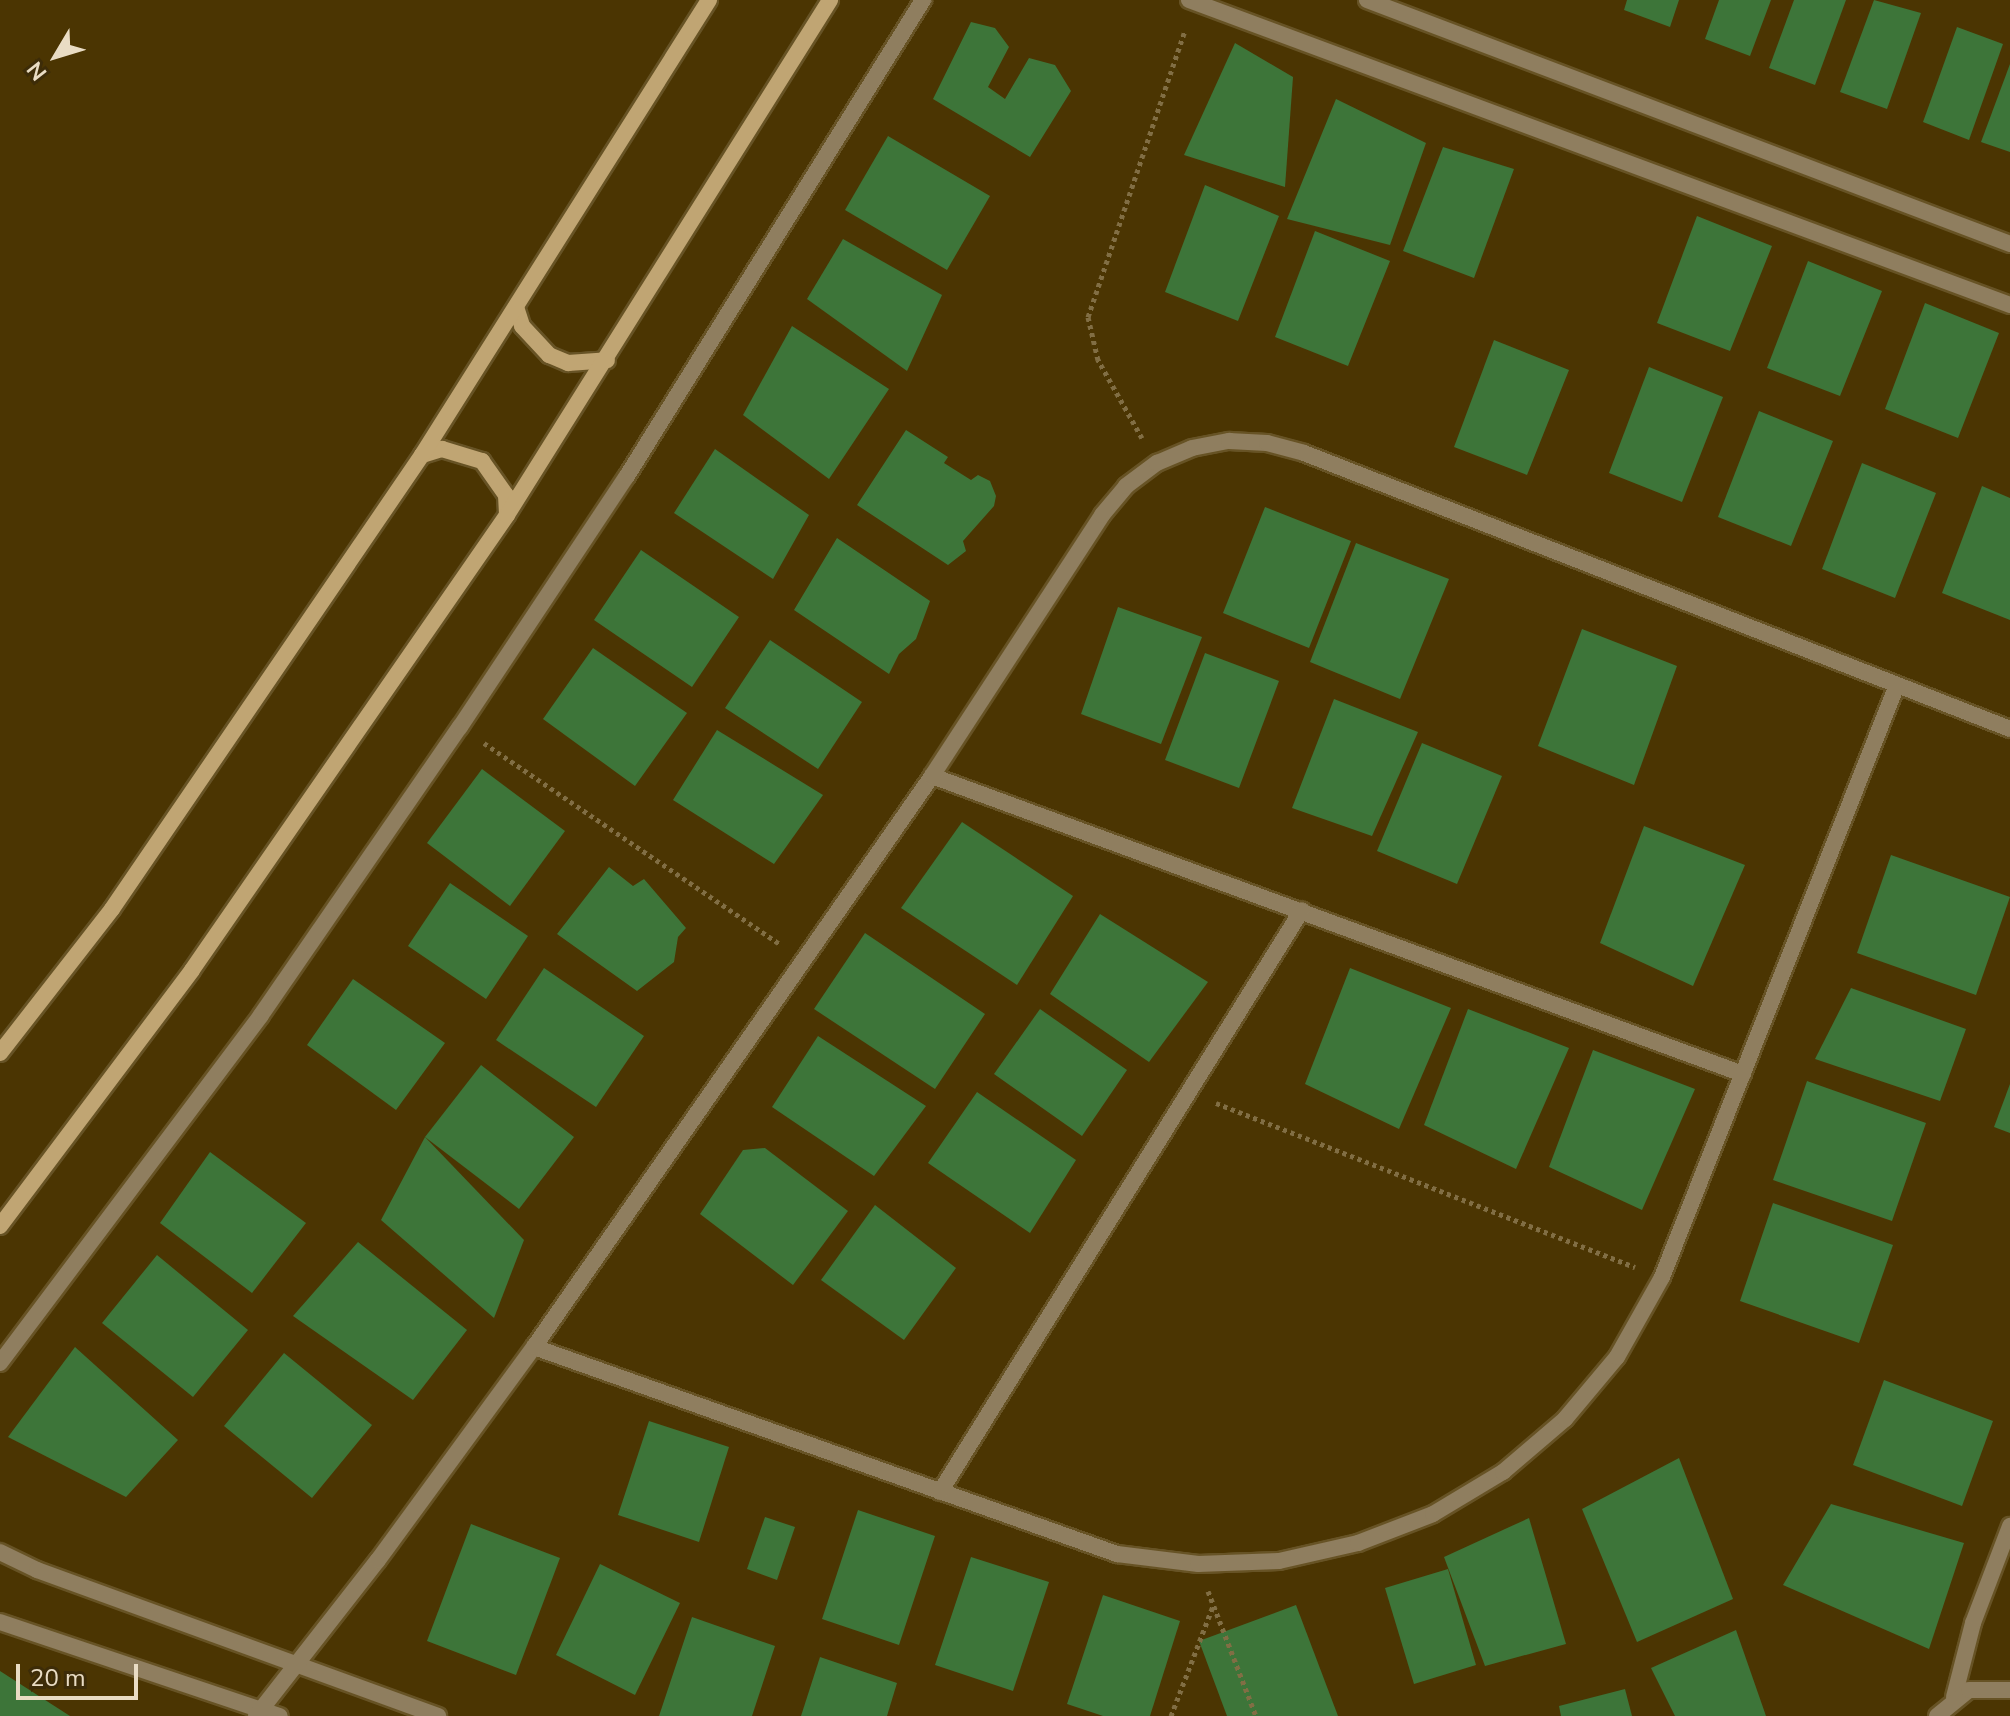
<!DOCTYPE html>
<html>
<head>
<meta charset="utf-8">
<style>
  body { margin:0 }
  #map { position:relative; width:2010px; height:1716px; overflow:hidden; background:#4b3502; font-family:"Nunito Sans",sans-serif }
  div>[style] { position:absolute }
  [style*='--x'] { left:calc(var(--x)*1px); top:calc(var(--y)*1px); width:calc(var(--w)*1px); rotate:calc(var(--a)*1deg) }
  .building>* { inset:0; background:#3d7539 }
  .path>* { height:5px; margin-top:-2.5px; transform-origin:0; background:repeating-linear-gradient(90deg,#816e44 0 4px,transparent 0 8px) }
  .roads { filter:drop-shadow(2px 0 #675325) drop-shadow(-2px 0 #675325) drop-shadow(0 2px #675325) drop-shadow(0 -2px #675325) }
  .minor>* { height:16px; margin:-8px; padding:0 8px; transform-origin:8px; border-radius:8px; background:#8f7e5f }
  .tertiary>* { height:16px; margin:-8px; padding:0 8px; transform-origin:8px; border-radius:8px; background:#8f7e5f }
  .secondary>* { height:16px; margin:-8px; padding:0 8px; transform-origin:8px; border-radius:8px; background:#c0a573 }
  span { translate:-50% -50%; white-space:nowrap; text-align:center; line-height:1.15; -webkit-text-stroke:6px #3d2c08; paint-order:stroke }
  .north { position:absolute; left:16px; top:16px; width:80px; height:80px; -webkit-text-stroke:6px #3d2c08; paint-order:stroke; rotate:232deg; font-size:22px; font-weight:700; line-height:32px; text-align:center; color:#e9dcc4 }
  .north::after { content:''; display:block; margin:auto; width:28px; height:36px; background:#e9dcc4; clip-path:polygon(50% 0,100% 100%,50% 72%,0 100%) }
  .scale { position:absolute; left:16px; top:1664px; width:122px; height:36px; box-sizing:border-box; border:4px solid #e9dcc4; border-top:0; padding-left:10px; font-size:24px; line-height:28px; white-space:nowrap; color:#e9dcc4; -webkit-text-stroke:6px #3d2c08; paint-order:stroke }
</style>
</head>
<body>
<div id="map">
  <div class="building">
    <div style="clip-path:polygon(1627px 0,1679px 0,1670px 27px,1624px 10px)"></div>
    <div style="clip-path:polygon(1719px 0,1771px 0,1750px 56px,1705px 39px)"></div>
    <div style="clip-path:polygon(1794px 0,1846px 0,1815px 85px,1769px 68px)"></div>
    <div style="clip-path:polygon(1874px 0,1921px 13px,1887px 109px,1840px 92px)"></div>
    <div style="clip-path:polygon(971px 22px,995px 28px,1009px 47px,988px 87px,1005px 99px,1029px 58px,1055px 65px,1071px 91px,1030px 157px,933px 99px)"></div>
    <div style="clip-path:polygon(1957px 27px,2003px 44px,1969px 140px,1923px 122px)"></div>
    <div style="clip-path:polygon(1235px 43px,1293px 77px,1285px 187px,1184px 155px)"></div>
    <div style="clip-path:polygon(2010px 64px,2010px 152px,1981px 142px)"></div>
    <div style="clip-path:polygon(1336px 99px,1426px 143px,1390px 245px,1287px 219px)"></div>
    <div style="clip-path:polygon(888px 136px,990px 196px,947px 270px,845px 210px)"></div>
    <div style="clip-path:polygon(1443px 147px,1514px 169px,1474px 278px,1403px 251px)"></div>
    <div style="clip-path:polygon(1205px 185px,1279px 216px,1238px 321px,1165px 292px)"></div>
    <div style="clip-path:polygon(1697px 216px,1772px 246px,1730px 351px,1657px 323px)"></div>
    <div style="clip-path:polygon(1315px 231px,1390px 261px,1348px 366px,1275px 337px)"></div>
    <div style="clip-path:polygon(843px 239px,942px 295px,907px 371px,807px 299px)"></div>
    <div style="clip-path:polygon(1808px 261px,1882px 291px,1840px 396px,1767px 368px)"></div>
    <div style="clip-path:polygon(1925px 303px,1999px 333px,1958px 438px,1885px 409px)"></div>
    <div style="clip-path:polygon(792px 326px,889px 389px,829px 479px,743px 415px)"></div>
    <div style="clip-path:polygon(1494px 340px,1569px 370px,1527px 475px,1454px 447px)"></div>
    <div style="clip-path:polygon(1649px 367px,1723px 397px,1682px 502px,1609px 473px)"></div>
    <div style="clip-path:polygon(1759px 411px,1833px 441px,1791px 546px,1718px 517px)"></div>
    <div style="clip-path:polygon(906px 430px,948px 457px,944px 463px,971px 480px,978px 475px,990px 481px,996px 496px,994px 506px,963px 541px,966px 551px,948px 565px,857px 505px)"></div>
    <div style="clip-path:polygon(715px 449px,809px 515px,773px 579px,674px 513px)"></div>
    <div style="clip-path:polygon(1862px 463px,1936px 493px,1895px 598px,1822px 569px)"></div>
    <div style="clip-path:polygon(1982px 486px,2010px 498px,2010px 620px,1942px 593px)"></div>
    <div style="clip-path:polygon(1265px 507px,1351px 541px,1309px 648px,1223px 613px)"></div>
    <div style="clip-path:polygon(837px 538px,930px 601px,916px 639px,899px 654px,889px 674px,794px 610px)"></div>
    <div style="clip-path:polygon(1356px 543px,1449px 579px,1400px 699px,1310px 662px)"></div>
    <div style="clip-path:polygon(641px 550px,739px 617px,692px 687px,594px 620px)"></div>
    <div style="clip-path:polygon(1118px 607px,1202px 637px,1161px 744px,1081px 714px)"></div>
    <div style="clip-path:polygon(1582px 629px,1677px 666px,1634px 785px,1538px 746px)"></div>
    <div style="clip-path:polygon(770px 640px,862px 702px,818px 769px,725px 708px)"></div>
    <div style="clip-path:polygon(593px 648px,687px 713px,635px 786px,543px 719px)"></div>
    <div style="clip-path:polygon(1205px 653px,1279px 681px,1239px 788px,1165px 760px)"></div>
    <div style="clip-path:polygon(1334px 699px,1418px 732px,1372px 836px,1292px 808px)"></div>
    <div style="clip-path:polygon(717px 730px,823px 795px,774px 864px,673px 800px)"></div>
    <div style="clip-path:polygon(1422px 743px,1502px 776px,1457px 884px,1377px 851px)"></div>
    <div style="clip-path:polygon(482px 769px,565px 831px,510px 906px,427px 843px)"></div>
    <div style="clip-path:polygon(962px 822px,1073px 896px,1017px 985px,901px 908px)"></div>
    <div style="clip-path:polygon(1644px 826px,1745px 865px,1693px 986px,1600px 943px)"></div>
    <div style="clip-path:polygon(1891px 855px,2010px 897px,1976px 995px,1857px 953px)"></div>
    <div style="clip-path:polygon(609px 867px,633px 886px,644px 879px,686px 928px,678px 937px,674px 962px,637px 991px,557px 934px)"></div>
    <div style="clip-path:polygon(450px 883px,528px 936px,486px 999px,408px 946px)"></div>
    <div style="clip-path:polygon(1100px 914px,1208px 982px,1149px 1062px,1050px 994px)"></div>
    <div style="clip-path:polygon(865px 933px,985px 1014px,935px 1089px,814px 1009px)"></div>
    <div style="clip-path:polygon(544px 968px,644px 1036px,596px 1107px,496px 1040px)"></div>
    <div style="clip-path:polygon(1350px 968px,1451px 1008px,1399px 1129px,1305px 1084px)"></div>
    <div style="clip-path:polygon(353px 979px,445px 1043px,396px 1110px,307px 1045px)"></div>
    <div style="clip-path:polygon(1851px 988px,1966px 1029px,1940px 1101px,1815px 1059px)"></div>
    <div style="clip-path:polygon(1040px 1009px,1127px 1070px,1082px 1136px,994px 1074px)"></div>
    <div style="clip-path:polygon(1468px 1009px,1569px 1048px,1516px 1169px,1424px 1125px)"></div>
    <div style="clip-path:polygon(818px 1036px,926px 1106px,874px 1176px,772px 1107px)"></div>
    <div style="clip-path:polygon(1593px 1050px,1695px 1089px,1642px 1210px,1549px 1167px)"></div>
    <div style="clip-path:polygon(481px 1065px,574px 1137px,519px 1209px,425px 1137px)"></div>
    <div style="clip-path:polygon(1807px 1081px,1926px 1123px,1892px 1221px,1773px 1180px)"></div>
    <div style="clip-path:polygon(2010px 1084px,2010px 1133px,1994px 1127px)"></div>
    <div style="clip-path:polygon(977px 1092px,1076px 1160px,1030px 1233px,928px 1163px)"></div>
    <div style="clip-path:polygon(425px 1137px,524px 1240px,494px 1318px,381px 1220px)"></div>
    <div style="clip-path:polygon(765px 1148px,848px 1211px,793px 1285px,700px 1214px,743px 1150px)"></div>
    <div style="clip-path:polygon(210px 1152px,306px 1223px,252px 1293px,160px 1223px)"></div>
    <div style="clip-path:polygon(1773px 1203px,1893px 1245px,1859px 1343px,1740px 1301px)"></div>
    <div style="clip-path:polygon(875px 1205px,956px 1268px,904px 1340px,821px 1280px)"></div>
    <div style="clip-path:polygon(358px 1242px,467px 1330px,413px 1400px,293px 1316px)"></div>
    <div style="clip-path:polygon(157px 1255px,248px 1330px,193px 1397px,102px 1323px)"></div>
    <div style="clip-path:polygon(75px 1347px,178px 1440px,126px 1497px,8px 1437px)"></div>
    <div style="clip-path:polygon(284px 1353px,372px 1425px,312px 1498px,224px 1426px)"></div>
    <div style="clip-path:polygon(1884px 1380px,1993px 1421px,1962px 1506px,1853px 1465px)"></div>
    <div style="clip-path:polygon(649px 1421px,729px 1447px,699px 1542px,618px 1515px)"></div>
    <div style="clip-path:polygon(1679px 1458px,1733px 1599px,1637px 1642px,1582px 1509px)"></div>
    <div style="clip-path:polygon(1831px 1504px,1964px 1543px,1929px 1649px,1783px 1585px)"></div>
    <div style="clip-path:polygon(858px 1510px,935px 1536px,899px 1645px,822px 1619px)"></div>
    <div style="clip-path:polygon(765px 1517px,795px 1527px,777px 1580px,747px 1569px)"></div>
    <div style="clip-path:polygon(1529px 1518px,1566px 1644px,1485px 1666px,1444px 1557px)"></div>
    <div style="clip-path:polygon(471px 1524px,560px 1558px,516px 1675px,427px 1641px)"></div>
    <div style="clip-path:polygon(971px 1557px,1049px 1582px,1013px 1691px,935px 1665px)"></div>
    <div style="clip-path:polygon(600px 1564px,680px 1603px,635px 1695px,556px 1655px)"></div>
    <div style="clip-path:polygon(1448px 1569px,1476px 1665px,1414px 1684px,1385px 1588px)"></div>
    <div style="clip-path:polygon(1103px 1595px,1180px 1621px,1150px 1716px,1103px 1716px,1067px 1704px)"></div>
    <div style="clip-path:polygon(1296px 1605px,1338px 1716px,1227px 1716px,1199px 1641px)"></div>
    <div style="clip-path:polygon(692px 1617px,775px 1646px,752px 1716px,659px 1716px)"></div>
    <div style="clip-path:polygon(1736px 1630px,1766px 1716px,1675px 1716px,1651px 1668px)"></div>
    <div style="clip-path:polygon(820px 1657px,897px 1683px,887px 1716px,801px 1716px)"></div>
    <div style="clip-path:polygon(0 1671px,70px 1716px,0 1716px)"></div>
    <div style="clip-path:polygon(1625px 1689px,1632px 1716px,1561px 1716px,1559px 1706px)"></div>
  </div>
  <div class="path">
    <div style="--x:1142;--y:438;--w:90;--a:-119.4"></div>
    <div style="--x:1098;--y:360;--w:44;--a:-103.1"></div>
    <div style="--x:1088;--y:317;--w:303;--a:-71.3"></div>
    <div style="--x:484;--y:743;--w:358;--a:34.2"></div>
    <div style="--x:1216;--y:1103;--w:450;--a:21.4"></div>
    <div style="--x:1208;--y:1591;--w:134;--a:69"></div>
    <div style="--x:1171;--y:1716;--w:118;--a:-69.1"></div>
  </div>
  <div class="roads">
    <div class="minor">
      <div style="--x:1189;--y:0;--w:876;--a:20.38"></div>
      <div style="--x:1367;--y:0;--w:688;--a:20.78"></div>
      <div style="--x:932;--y:776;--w:864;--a:20.18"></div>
      <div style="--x:534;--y:1347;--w:619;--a:19.55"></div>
      <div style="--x:1117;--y:1554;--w:82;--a:7"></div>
      <div style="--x:1198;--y:1564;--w:81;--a:-2.1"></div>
      <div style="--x:1279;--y:1561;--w:81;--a:-12.8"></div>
      <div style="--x:1358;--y:1543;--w:80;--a:-21.1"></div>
      <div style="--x:1433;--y:1514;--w:82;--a:-31"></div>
      <div style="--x:1503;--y:1472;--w:82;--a:-40.5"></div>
      <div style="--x:1565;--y:1419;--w:81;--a:-50"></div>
      <div style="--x:1617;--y:1357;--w:92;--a:-60.6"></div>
      <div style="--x:1662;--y:1277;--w:637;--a:-68.35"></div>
      <div style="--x:940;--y:1492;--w:685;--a:-58.12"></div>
      <div style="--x:0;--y:1552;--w:41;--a:25.9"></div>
      <div style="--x:37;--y:1570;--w:427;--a:20"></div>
      <div style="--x:0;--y:1622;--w:295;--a:18.6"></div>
      <div style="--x:1954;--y:1697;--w:76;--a:-75.6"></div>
      <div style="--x:1973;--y:1623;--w:104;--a:-69.1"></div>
      <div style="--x:256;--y:1716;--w:198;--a:-52"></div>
      <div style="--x:378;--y:1560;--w:264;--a:-53.8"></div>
      <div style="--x:534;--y:1347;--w:696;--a:-55.12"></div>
      <div style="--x:932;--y:776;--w:311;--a:-56.9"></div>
      <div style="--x:1102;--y:515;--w:38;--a:-50"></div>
      <div style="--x:1126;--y:486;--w:39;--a:-37"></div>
      <div style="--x:1157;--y:463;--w:38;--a:-23"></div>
      <div style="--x:1192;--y:448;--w:38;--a:-11"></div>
      <div style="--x:1229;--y:441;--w:38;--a:3"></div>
      <div style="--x:1267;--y:443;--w:38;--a:15"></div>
      <div style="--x:1304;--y:453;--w:758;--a:21.35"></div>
      <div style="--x:1937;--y:1716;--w:41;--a:-39.1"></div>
      <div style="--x:1969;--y:1690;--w:41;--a:0"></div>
    </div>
    <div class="tertiary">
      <div style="--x:0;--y:1363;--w:435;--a:-53.1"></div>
      <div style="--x:261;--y:1015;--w:350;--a:-55.4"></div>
      <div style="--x:460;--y:727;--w:301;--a:-56.4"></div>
      <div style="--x:627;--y:476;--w:561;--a:-58.12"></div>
    </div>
    <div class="secondary">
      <div style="--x:516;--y:307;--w:20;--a:72"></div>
      <div style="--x:522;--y:326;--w:40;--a:47"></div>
      <div style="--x:549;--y:355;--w:21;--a:23"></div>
      <div style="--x:568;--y:363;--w:39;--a:-4"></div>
      <div style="--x:422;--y:455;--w:21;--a:-17"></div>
      <div style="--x:442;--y:449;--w:42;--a:16.7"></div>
      <div style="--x:482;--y:461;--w:42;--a:54.8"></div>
      <div style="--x:506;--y:495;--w:20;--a:87"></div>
      <div style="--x:0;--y:1053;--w:182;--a:-52.1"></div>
      <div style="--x:112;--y:909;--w:550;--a:-55.67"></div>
      <div style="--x:422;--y:455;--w:538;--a:-57.76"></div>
      <div style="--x:0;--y:1226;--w:320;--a:-53.1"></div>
      <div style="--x:192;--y:970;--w:553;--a:-55.3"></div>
      <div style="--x:507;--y:515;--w:608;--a:-57.9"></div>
    </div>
  </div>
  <div class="north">N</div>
  <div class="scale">20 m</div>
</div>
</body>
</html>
